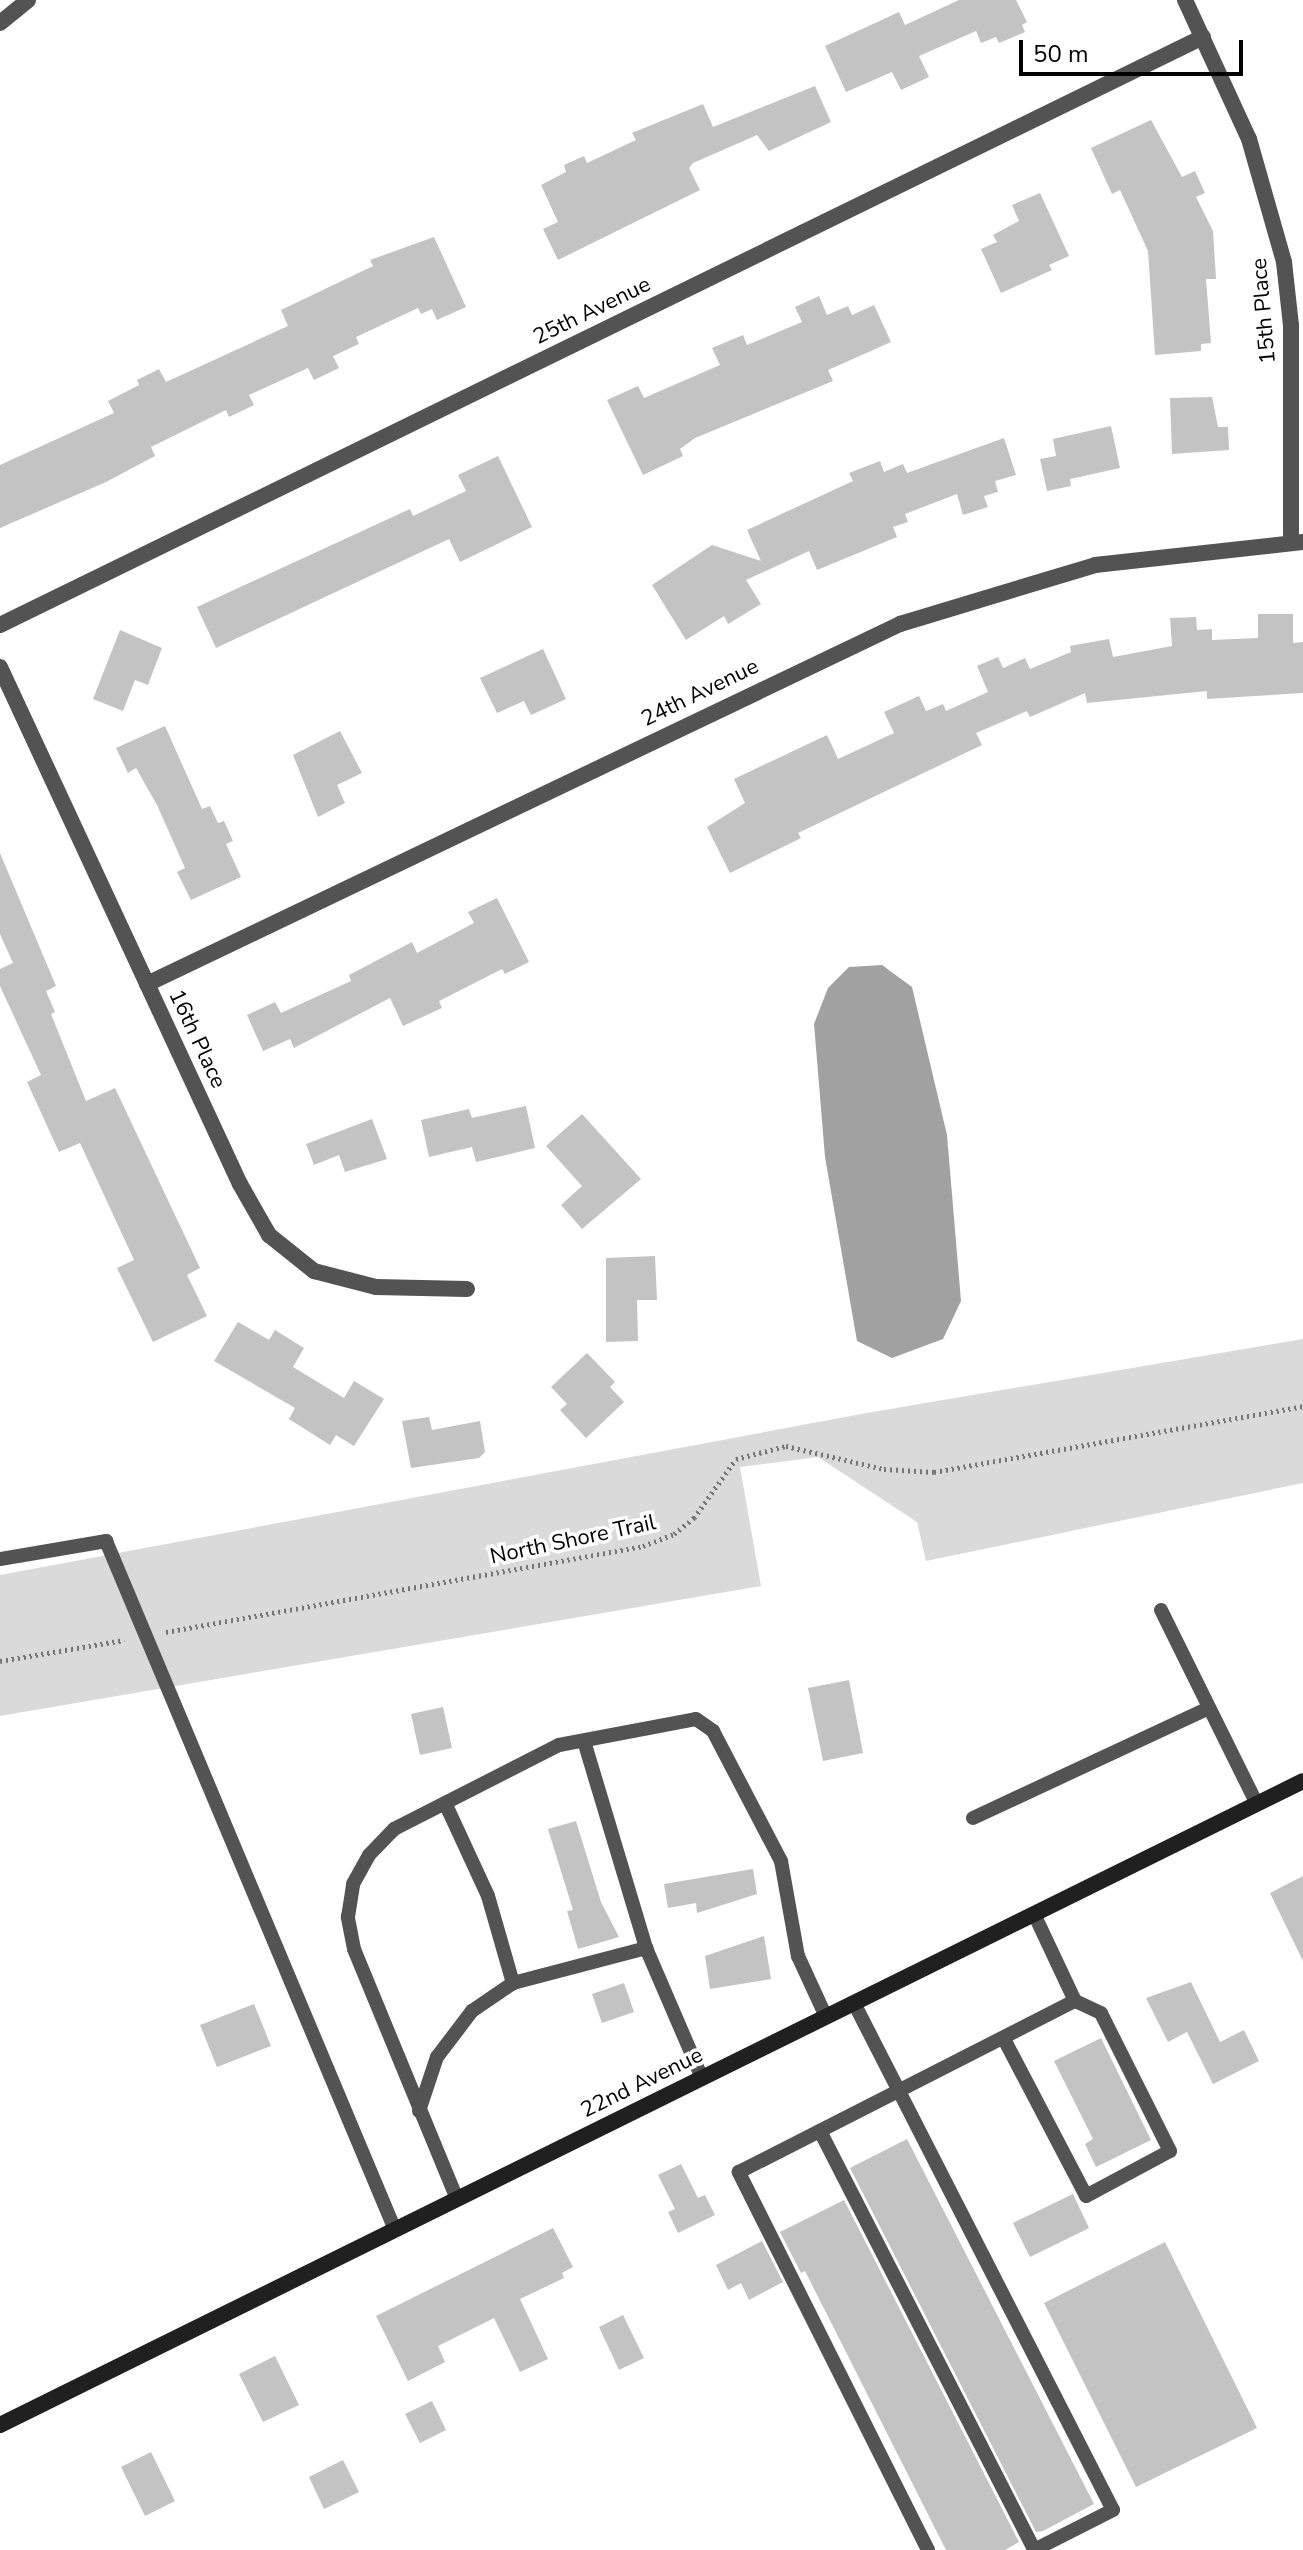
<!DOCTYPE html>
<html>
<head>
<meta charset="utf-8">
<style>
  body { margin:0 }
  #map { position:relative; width:1303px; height:2550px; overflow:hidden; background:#fff; font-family:"Nunito Sans",sans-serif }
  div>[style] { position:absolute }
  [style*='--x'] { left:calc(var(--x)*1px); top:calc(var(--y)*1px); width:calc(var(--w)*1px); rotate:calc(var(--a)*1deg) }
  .green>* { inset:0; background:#dadada }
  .water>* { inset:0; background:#a1a1a1 }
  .building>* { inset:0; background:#c3c3c3 }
  .path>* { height:5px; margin-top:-2.5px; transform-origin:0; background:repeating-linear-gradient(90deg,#757575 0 2px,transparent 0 6px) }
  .lane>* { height:14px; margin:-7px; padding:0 7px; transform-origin:7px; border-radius:7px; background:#535353 }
  .street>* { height:16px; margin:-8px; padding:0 8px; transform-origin:8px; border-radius:8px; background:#535353 }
  .secondary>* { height:16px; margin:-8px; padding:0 8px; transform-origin:8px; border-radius:8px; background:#202020 }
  span { translate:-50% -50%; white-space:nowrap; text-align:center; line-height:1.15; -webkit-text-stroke:7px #fff; paint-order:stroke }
  .street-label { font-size:22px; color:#000 }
  .scale { position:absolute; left:1019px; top:40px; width:224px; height:36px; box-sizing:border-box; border:4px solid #000; border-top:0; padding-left:10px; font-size:24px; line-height:28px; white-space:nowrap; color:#000; -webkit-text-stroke:6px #fff; paint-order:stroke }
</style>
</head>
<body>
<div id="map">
  <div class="green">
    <div style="clip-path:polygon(1303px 1339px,1303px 1483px,926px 1561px,917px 1522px,818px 1457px,740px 1467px,761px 1586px,0 1716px,0 1575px,861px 1414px)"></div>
  </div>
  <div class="water">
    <div style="clip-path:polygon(882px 965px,912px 987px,947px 1135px,961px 1301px,943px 1339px,892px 1358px,857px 1341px,825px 1157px,814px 1024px,828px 988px,849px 967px)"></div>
  </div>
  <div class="building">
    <div style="clip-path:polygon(959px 0,1016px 0,1027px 22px,1022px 25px,1025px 32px,999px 43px,996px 37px,981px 43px,976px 31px,919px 56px,929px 77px,901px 90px,892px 72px,846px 92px,825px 46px,899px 12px,905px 25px)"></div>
    <div style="clip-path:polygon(815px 86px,831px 122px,769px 151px,757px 135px,693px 163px,689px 168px,700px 190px,558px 260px,543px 229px,558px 222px,541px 185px,566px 172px,564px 165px,584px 156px,587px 163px,636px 140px,632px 133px,703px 104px,713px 127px)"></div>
    <div style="clip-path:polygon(1151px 120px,1182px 177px,1195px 171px,1205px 193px,1196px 197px,1213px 231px,1216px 279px,1206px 279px,1211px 343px,1201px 344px,1201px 351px,1155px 355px,1148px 251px,1120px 190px,1112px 194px,1091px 148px)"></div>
    <div style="clip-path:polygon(1040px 193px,1069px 256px,1049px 265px,1052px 270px,1001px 293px,981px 249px,997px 242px,993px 235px,1019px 221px,1012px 205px)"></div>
    <div style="clip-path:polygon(434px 237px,466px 307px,437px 320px,432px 309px,421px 314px,418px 308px,356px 337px,359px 344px,333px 356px,339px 368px,314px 380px,308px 368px,249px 395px,254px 405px,229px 417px,226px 410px,151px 447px,155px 456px,106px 482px,0 528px,0 465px,114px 413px,108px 401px,139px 385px,137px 380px,159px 369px,166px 382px,288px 326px,281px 310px,373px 266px,370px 260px)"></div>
    <div style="clip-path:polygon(819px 296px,827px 315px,848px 306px,852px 315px,874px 305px,891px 342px,828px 370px,833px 381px,695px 438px,680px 449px,683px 456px,643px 475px,607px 400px,638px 386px,644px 398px,720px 365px,712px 348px,743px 335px,747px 345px,802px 322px,795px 307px)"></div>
    <div style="clip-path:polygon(1212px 397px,1218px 427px,1228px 427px,1229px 450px,1172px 454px,1170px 398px)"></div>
    <div style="clip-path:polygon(1111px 426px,1120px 468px,1070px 479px,1071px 486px,1047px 491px,1040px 459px,1056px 456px,1053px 439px)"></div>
    <div style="clip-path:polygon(1004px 438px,1016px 475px,995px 481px,998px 492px,984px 496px,988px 507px,963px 515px,957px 494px,905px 514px,908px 522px,893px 527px,897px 537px,817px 570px,809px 551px,746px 580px,761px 604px,728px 624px,724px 616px,686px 640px,652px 585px,712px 545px,761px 561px,747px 530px,853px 481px,849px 473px,880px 461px,884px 472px,903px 464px,907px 473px)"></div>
    <div style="clip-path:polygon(498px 456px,532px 527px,460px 562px,449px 539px,216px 648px,197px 607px,410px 509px,413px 516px,466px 491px,458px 475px)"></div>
    <div style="clip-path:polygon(1258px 614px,1293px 614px,1293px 643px,1303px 642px,1303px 693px,1207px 699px,1207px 691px,1087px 703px,1085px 693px,1030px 717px,1027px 711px,976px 733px,982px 745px,798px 833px,801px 838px,730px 873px,707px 827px,745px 803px,734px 779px,827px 735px,838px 759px,894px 733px,884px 712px,919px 696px,926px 711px,943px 704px,946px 711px,988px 692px,977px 666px,998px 657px,1003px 668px,1025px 658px,1030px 669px,1071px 652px,1070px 646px,1109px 639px,1113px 657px,1172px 646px,1170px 618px,1196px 617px,1197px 630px,1212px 629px,1212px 640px,1258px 638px)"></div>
    <div style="clip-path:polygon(120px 630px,162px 648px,148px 685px,135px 680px,123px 711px,93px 699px)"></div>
    <div style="clip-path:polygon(543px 649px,566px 699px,531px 715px,524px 701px,497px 713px,480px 678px)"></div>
    <div style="clip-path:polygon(165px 726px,202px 809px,210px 806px,218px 823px,224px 821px,233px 841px,226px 844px,241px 877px,191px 900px,177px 872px,185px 868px,157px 805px,136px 768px,128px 773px,116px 748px)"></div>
    <div style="clip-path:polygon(340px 731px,362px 773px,337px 785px,345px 803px,318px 817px,293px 755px)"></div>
    <div style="clip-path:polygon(0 853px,56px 986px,46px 991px,55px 1012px,51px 1014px,86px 1101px,115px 1088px,200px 1268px,187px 1275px,207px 1316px,153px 1342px,117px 1268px,134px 1260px,80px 1143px,59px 1152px,27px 1082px,41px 1075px,0 986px,0 969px,13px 963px,0 934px)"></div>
    <div style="clip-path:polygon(497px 898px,529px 962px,505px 974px,502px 969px,439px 1001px,442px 1008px,403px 1026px,390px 998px,294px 1048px,290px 1039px,263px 1051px,247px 1015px,275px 1002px,281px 1013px,351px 981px,349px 975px,412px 942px,417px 953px,474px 923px,468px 912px)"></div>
    <div style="clip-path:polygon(526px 1106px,535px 1148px,476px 1162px,472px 1147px,429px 1157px,421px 1120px,469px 1109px,472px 1118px)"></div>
    <div style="clip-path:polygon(582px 1114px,641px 1179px,582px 1229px,561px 1205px,582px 1186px,546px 1146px)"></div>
    <div style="clip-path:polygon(372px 1119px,387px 1159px,345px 1172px,339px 1155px,314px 1165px,306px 1144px)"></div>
    <div style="clip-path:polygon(655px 1256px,657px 1300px,637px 1300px,638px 1341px,606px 1342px,606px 1258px)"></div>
    <div style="clip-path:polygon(238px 1322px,269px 1340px,275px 1330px,304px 1348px,293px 1367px,344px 1398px,354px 1381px,384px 1399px,354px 1446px,336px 1435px,330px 1445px,289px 1419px,295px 1408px,214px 1361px)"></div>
    <div style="clip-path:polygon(587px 1353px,615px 1382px,610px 1387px,624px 1402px,586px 1438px,560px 1410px,567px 1404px,551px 1387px)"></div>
    <div style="clip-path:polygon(429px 1417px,432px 1430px,480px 1421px,485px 1452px,479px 1458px,411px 1468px,402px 1421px)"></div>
    <div style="clip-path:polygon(849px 1680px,863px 1753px,823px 1761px,808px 1688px)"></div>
    <div style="clip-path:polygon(443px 1707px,452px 1748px,420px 1755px,411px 1714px)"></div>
    <div style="clip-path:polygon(576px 1821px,601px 1902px,619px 1937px,578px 1949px,567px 1911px,573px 1910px,548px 1829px)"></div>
    <div style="clip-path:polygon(753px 1869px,757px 1894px,697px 1913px,696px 1903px,668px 1908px,664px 1884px)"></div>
    <div style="clip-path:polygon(1303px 1876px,1303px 1961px,1270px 1893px)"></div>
    <div style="clip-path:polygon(764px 1936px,771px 1979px,710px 1989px,705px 1956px)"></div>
    <div style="clip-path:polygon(1191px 1982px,1220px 2042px,1244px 2030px,1259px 2061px,1213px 2084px,1187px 2032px,1168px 2042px,1146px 1998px)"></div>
    <div style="clip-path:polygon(624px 1983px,634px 2012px,602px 2023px,592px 1994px)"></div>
    <div style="clip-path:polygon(254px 2004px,271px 2046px,217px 2067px,200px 2025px)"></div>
    <div style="clip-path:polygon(1101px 2038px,1151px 2140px,1096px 2167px,1085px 2144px,1093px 2139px,1054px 2061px)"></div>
    <div style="clip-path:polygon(907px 2139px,1094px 2504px,1043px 2531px,1036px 2532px,850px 2168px)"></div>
    <div style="clip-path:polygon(681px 2164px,698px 2198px,705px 2195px,715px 2215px,678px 2233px,668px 2212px,675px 2209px,658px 2175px)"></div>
    <div style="clip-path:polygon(1073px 2194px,1089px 2228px,1030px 2257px,1013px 2223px)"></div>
    <div style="clip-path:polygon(844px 2200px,1019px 2542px,1005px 2550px,946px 2550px,805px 2271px,801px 2273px,780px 2232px)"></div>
    <div style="clip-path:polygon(553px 2228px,573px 2267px,562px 2273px,564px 2278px,520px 2299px,548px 2359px,520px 2372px,494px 2318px,438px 2346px,445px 2362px,408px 2381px,376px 2316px)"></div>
    <div style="clip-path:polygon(762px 2241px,783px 2282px,749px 2300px,741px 2283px,728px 2290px,716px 2265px)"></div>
    <div style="clip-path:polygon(1165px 2242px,1257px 2428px,1136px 2487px,1044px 2303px)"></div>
    <div style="clip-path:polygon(623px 2315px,644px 2358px,619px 2370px,599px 2327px)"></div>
    <div style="clip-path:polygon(275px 2356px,299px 2405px,263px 2422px,239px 2374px)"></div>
    <div style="clip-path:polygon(432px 2401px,446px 2430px,420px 2443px,405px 2414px)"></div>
    <div style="clip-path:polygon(151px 2452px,175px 2501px,145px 2516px,121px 2467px)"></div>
    <div style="clip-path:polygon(343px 2460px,359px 2492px,324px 2509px,309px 2477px)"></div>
  </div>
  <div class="path">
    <div style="--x:166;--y:1632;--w:485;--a:-10.2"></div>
    <div style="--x:643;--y:1546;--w:33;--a:-21"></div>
    <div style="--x:674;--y:1534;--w:26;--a:-39"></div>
    <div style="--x:694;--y:1518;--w:72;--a:-54.6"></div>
    <div style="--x:736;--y:1459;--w:52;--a:-14.6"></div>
    <div style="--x:786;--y:1446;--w:101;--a:13.2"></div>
    <div style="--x:884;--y:1469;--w:50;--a:3.4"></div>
    <div style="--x:934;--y:1472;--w:375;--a:-10.1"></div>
    <div style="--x:0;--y:1661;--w:126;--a:-9.6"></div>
  </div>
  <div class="lane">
    <div style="--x:0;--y:1559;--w:108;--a:-9.6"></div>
    <div style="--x:106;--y:1541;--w:747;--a:67.24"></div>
    <div style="--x:1161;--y:1610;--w:216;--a:63.7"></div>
    <div style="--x:584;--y:1741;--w:216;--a:73.3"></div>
    <div style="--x:646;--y:1948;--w:142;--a:66.7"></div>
    <div style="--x:446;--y:1805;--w:100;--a:65.2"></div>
    <div style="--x:488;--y:1896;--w:91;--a:74"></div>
    <div style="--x:973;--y:1818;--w:260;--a:-25"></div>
    <div style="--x:854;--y:2003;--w:569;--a:62.94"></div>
    <div style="--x:1113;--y:2510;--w:89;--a:153.1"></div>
    <div style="--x:1004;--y:2039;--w:177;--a:62.4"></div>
    <div style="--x:1086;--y:2196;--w:95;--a:-28.2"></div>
    <div style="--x:1170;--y:2151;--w:154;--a:-116.6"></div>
    <div style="--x:1101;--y:2013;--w:29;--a:-155"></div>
    <div style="--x:419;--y:2111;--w:57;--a:-71.6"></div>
    <div style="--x:437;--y:2057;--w:58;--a:-52.7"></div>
    <div style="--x:472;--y:2011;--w:50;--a:-34.3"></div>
    <div style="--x:513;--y:1983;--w:138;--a:-14.7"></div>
    <div style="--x:820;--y:2131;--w:470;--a:62.9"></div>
    <div style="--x:457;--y:2199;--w:270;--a:-112.4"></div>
    <div style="--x:354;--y:1949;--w:33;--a:-101"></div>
    <div style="--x:348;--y:1917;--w:33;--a:-81"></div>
    <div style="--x:353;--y:1884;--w:33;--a:-61"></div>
    <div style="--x:369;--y:1855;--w:36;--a:-46"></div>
    <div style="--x:394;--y:1829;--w:185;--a:-27"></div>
    <div style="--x:559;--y:1745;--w:139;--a:-10.7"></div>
    <div style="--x:696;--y:1719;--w:21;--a:35"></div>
    <div style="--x:713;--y:1731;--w:147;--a:62.4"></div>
    <div style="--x:781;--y:1861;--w:97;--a:79.9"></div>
    <div style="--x:798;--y:1956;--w:67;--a:65.3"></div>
    <div style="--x:928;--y:2550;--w:423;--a:-116.6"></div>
    <div style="--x:739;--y:2172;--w:377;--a:-27"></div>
    <div style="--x:1075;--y:2001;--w:96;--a:-115.2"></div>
  </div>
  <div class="street">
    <div style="--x:1185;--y:0;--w:153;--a:65.3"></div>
    <div style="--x:1249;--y:139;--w:128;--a:74.1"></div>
    <div style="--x:1284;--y:262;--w:63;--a:83.7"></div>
    <div style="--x:1291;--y:325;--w:216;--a:90"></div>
    <div style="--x:0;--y:23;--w:36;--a:-39"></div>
    <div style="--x:0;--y:625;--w:1339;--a:-26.05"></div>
    <div style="--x:0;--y:667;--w:570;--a:65.1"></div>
    <div style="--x:240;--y:1184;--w:59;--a:60.4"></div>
    <div style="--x:269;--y:1235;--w:58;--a:38.7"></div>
    <div style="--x:314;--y:1271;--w:64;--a:14.5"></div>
    <div style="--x:376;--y:1287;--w:91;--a:1.3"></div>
    <div style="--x:147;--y:984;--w:835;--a:-25.55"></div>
    <div style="--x:900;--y:624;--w:204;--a:-16.8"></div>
    <div style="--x:1095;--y:565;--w:209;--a:-6.3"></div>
  </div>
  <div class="secondary">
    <div style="--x:0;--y:2425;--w:1453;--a:-26.3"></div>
  </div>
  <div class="street-label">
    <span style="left:592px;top:311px;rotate:-26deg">25th Avenue</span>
    <span style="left:1264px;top:311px;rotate:-95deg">15th Place</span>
    <span style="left:700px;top:693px;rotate:-26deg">24th Avenue</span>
    <span style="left:197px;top:1039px;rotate:65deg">16th Place</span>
    <span style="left:573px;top:1540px;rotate:-12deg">North Shore Trail</span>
    <span style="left:642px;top:2083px;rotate:-26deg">22nd Avenue</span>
  </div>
  <div class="scale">50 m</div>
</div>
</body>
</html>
